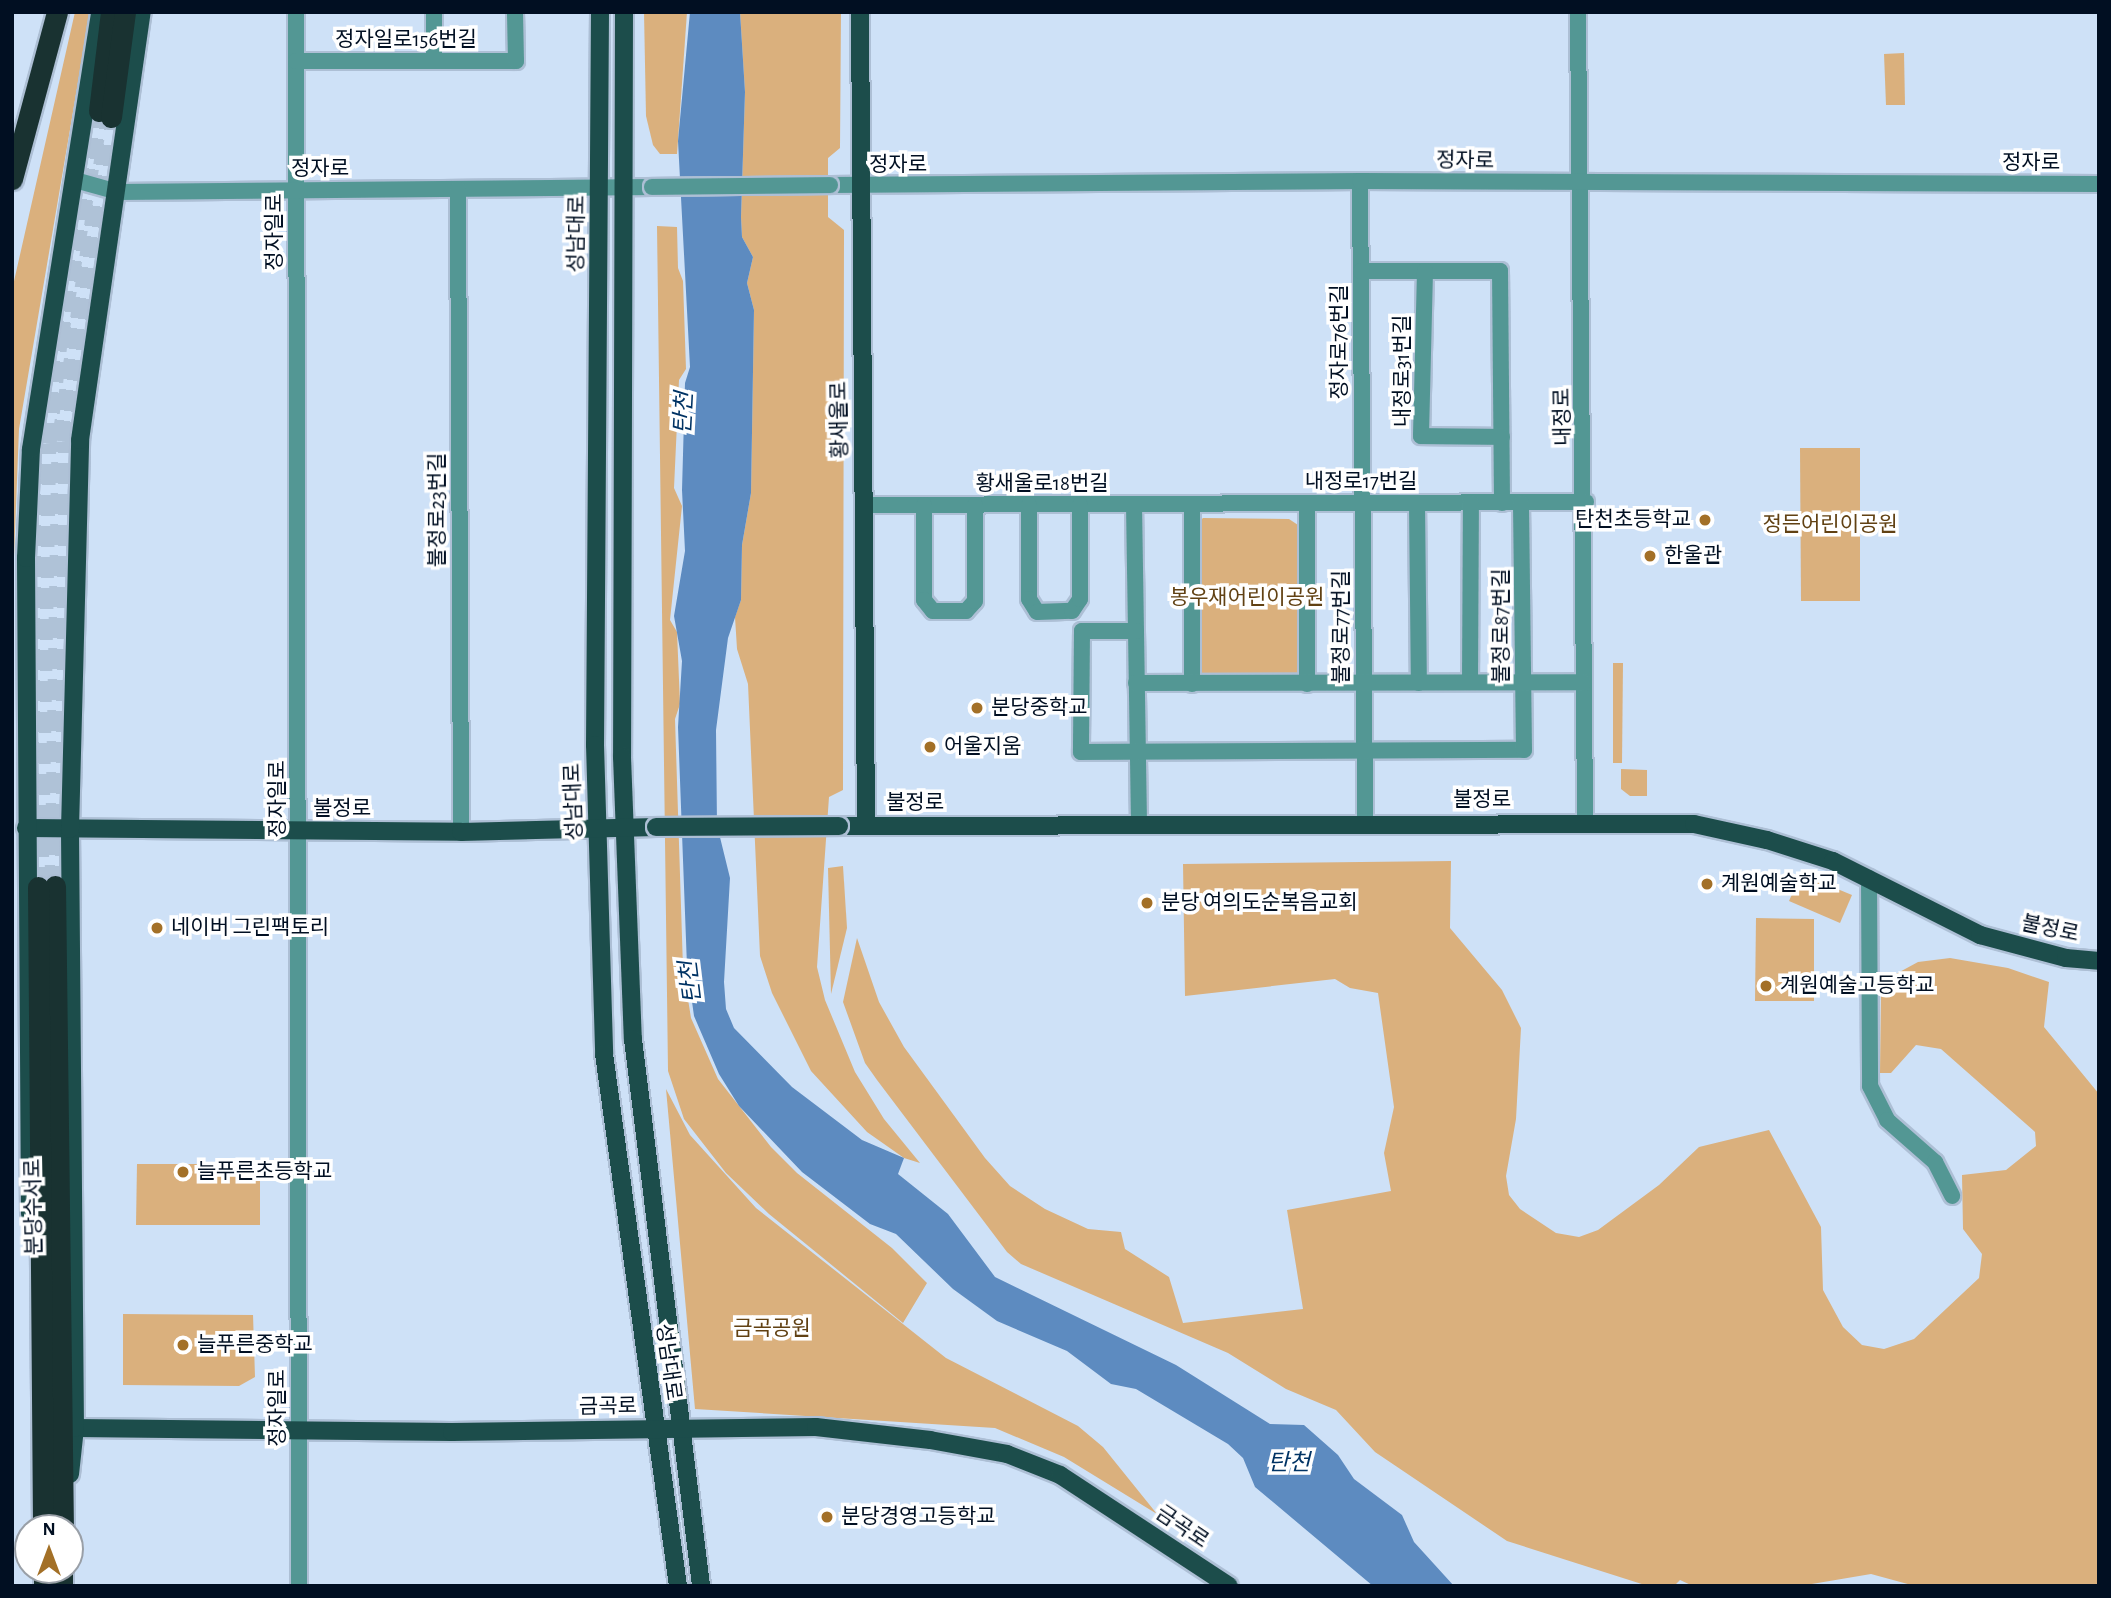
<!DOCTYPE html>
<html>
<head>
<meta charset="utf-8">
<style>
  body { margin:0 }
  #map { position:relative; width:2111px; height:1598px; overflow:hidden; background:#cee1f7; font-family:"Alegreya Sans","Noto Sans KR",sans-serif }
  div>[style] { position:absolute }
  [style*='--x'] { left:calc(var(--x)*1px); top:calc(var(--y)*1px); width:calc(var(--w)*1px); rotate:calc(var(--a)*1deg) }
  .green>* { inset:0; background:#dab07d }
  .water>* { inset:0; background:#5d8bc0 }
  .highway-tunnel>* { height:21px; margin-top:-10.5px; transform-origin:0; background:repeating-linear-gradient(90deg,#afc2d7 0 21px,transparent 0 31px) }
  .roads { filter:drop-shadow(2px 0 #adbfd5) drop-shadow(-2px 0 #adbfd5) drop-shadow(0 2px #adbfd5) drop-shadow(0 -2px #adbfd5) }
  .minor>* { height:16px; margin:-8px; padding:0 8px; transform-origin:8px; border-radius:8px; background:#539794 }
  .major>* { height:18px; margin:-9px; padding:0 9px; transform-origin:9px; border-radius:9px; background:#1c4d4b }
  .highway>* { height:21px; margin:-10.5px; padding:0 10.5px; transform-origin:10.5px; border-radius:10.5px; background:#193231 }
  .bridges { filter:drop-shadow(2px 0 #adbfd5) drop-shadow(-2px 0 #adbfd5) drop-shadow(0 2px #adbfd5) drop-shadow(0 -2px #adbfd5) }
  .minor-bridge>* { height:16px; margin:-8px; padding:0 8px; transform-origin:8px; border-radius:8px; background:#539794 }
  .major-bridge>* { height:18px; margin:-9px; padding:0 9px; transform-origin:9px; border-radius:9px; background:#1c4d4b }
  .dots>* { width:19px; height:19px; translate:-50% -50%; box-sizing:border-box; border:4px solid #fff; border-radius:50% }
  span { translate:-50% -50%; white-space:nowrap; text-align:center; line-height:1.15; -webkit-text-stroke:7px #fff; paint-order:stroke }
  .street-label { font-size:21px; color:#010f22 }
  .poi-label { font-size:21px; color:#010f22 }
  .right { translate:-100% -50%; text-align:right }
  .left { translate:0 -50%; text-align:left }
  .park-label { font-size:21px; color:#614113 }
  .water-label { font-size:23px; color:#003364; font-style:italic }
  .frame { position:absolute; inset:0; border:14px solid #010f22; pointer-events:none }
  .north { position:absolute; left:14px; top:1514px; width:70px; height:70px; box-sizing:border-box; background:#fff; border:2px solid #999fa7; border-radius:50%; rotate:0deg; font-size:19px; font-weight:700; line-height:28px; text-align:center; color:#010f22 }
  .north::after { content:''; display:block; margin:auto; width:24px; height:32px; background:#a37027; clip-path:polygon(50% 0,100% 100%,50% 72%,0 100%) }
</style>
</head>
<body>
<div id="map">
  <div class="green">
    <div style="clip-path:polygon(75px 12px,90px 12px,19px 429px,14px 557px,12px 1586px,12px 290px)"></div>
    <div style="clip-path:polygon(644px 12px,687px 12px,677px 154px,660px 154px,653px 145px,646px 116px)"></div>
    <div style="clip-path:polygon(740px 12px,841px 12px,840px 148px,828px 158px,828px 217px,844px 230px,843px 790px,829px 797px,817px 967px,825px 1000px,855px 1072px,884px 1119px,920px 1163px,904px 1158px,867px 1132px,811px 1071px,772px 993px,760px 956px,748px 684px,737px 649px,735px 617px,741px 600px,742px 545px,751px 493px,754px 310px,747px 283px,753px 257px,742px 237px,741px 217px,745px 92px)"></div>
    <div style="clip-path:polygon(1904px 53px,1905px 105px,1886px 105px,1884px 54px)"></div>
    <div style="clip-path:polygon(657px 226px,677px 227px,678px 268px,683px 281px,686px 369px,679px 380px,674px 488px,682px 506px,670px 620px,677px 632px,680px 704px,675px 719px,683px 968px,691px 1018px,718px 1079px,771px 1147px,797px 1173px,892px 1248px,927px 1283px,903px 1323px,769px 1214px,726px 1173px,684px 1119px,668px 1071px)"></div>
    <div style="clip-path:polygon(1800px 448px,1860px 448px,1860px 601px,1801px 601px)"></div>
    <div style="clip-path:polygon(1203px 518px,1289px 519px,1298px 525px,1297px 684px,1203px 678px,1198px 670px,1197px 523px)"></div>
    <div style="clip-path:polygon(1613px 663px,1623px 663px,1622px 763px,1613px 763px)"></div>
    <div style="clip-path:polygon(1621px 769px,1647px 770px,1647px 796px,1630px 796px,1621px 789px)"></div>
    <div style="clip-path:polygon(1451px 861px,1450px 928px,1502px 990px,1521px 1028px,1516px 1119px,1506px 1176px,1509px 1195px,1520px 1209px,1556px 1233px,1579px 1237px,1598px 1230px,1659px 1185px,1699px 1147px,1769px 1130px,1821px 1227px,1823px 1290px,1843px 1327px,1862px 1345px,1884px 1349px,1914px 1339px,1979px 1278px,1982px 1254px,1963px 1229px,1962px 1175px,2006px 1170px,2036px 1146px,2035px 1132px,1941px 1049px,1916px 1045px,1891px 1073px,1880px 1073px,1881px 993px,1894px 975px,1918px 962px,1950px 958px,2008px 968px,2049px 982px,2044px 1027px,2099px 1094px,2099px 1586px,1915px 1586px,1871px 1574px,1800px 1586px,1693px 1586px,1680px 1580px,1674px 1586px,1648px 1586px,1507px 1541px,1375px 1452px,1336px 1410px,1286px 1389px,1228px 1353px,1021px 1264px,1007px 1252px,877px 1080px,865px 1063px,843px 1002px,857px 938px,879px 1002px,904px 1047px,985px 1158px,1010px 1186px,1045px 1209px,1088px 1229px,1121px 1232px,1125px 1249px,1169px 1277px,1183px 1323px,1303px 1309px,1287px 1210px,1391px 1191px,1384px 1153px,1394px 1107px,1378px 993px,1350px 988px,1335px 979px,1185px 996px,1183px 864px)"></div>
    <div style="clip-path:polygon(843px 866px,847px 928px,831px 994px,828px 868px)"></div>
    <div style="clip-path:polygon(1801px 874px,1852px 895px,1840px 923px,1789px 901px)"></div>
    <div style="clip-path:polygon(1756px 918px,1814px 919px,1814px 1001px,1755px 1001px)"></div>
    <div style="clip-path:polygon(666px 1089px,690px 1135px,756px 1208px,946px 1358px,1078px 1426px,1103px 1447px,1157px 1514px,1064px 1457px,995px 1428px,695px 1409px)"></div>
    <div style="clip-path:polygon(137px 1164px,260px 1164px,260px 1225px,136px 1225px)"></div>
    <div style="clip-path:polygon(123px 1314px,253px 1315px,255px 1377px,239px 1386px,123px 1385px)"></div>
  </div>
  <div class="water">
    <div style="clip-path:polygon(690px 12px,740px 12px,745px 92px,741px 217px,742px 237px,753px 257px,747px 283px,754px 310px,751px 493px,742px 545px,741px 600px,728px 638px,716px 730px,717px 825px,730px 878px,724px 982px,726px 1009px,734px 1028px,792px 1087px,862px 1140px,904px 1158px,898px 1174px,948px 1214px,995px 1277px,1176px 1365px,1270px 1424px,1304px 1425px,1338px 1455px,1354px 1479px,1402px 1515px,1414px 1542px,1454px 1586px,1373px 1586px,1255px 1487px,1243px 1458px,1228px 1444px,1136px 1389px,1111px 1384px,1067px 1351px,997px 1321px,953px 1289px,896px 1234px,870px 1224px,802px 1172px,739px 1106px,719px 1074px,694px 1016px,687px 966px,678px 727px,682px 661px,674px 616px,685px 551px,682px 490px,685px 383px,690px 367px,678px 141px)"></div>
  </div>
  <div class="highway-tunnel">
    <div style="--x:55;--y:886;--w:445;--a:-89.1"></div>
    <div style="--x:62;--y:441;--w:301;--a:-81.4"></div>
    <div style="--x:38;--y:887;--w:444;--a:-89"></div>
    <div style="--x:46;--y:443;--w:103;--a:-83.8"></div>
    <div style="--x:57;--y:341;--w:229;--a:-79.7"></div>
  </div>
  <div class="roads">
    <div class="minor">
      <div style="--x:296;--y:12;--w:1574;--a:89.89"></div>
      <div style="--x:434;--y:12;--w:49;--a:90"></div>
      <div style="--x:1578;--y:12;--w:810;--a:89.5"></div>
      <div style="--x:296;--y:61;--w:220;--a:0"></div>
      <div style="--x:516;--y:61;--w:49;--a:-91.2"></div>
      <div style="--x:75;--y:180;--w:45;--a:15.6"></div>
      <div style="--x:118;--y:192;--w:534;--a:-0.54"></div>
      <div style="--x:1360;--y:181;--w:642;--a:89.55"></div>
      <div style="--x:830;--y:185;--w:530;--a:-0.43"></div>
      <div style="--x:1360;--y:181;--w:739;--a:0.23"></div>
      <div style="--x:458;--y:189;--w:643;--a:89.73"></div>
      <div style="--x:1361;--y:271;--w:139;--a:0"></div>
      <div style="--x:1500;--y:271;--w:232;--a:89.5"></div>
      <div style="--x:1425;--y:271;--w:165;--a:91.4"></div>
      <div style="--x:1421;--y:436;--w:81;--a:0.7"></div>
      <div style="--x:1417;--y:503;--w:180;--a:89.4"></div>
      <div style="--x:1134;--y:504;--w:321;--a:89.1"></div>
      <div style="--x:1192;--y:504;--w:180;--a:90"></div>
      <div style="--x:1307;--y:504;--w:180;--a:90"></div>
      <div style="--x:865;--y:505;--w:721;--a:-0.24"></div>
      <div style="--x:924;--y:505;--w:95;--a:90"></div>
      <div style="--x:924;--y:600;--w:14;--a:51"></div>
      <div style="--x:933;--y:611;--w:33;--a:0"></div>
      <div style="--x:966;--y:611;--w:13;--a:-48"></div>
      <div style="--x:975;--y:601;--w:96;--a:-90"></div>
      <div style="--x:1029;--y:505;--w:94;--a:90"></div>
      <div style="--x:1029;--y:599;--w:15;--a:58"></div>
      <div style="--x:1037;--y:612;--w:35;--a:-2"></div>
      <div style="--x:1072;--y:611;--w:14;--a:-56"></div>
      <div style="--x:1080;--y:599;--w:94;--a:-90"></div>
      <div style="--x:1136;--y:631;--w:54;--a:180"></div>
      <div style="--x:1082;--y:631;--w:121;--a:90.5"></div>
      <div style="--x:1081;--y:752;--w:443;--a:-0.3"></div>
      <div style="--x:1524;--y:750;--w:247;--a:-90.7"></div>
      <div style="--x:1470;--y:682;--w:179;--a:-89.7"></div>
      <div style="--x:1136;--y:683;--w:447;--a:-0.1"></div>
      <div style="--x:1869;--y:878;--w:208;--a:89.7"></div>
      <div style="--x:1870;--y:1086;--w:38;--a:63"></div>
      <div style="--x:1887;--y:1120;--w:64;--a:41.2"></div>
      <div style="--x:1935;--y:1162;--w:38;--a:63"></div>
    </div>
    <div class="major">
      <div style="--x:600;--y:12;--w:733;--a:90.39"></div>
      <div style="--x:595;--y:745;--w:309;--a:88.3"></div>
      <div style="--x:604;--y:1054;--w:537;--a:82.08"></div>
      <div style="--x:624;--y:12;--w:745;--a:90.15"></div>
      <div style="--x:622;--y:757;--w:282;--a:87.8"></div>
      <div style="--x:633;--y:1039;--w:551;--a:82.91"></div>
      <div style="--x:860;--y:12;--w:814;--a:89.58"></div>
      <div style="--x:839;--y:826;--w:855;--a:-0.13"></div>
      <div style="--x:1694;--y:824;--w:75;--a:12.4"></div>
      <div style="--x:1767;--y:840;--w:69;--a:17.7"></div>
      <div style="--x:1833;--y:861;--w:165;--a:26.7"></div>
      <div style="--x:1980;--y:935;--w:89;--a:15"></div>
      <div style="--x:2066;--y:958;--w:33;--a:5"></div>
      <div style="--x:26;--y:828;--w:435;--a:0.5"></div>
      <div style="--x:461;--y:832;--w:195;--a:-1.5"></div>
      <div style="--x:30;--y:1214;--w:656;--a:-90.35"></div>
      <div style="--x:26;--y:558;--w:109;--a:-87.4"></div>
      <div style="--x:31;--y:449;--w:442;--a:-81"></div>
      <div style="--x:75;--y:1428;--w:377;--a:0.6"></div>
      <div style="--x:452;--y:1432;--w:364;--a:-0.8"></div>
      <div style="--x:816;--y:1427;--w:115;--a:6.5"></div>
      <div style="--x:930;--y:1440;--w:78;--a:10.3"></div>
      <div style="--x:1007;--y:1454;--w:57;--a:21.6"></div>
      <div style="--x:1060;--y:1475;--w:202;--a:33.3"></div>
      <div style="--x:70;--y:1474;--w:46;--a:-83.8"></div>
      <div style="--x:75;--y:1428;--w:599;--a:-90.48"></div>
      <div style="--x:70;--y:829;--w:389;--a:-88.5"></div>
      <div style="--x:80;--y:440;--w:432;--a:-81.8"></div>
    </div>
    <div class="highway">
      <div style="--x:99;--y:111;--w:100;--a:-83.1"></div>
      <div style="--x:111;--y:117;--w:106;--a:-82.4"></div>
      <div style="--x:12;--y:179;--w:173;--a:-74.9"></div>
      <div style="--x:55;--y:886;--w:642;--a:89.29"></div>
      <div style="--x:38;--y:887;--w:641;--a:89.55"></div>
      <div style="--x:44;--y:1570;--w:16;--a:90"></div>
      <div style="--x:62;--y:1586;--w:16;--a:-90"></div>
    </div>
  </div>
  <div class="bridges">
    <div class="minor-bridge">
      <div style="--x:652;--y:187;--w:178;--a:-0.6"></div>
    </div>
    <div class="major-bridge">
      <div style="--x:656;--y:827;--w:183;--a:-0.3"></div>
    </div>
  </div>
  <div class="dots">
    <div style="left:1705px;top:520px;background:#a37027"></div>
    <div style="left:1650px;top:556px;background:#a37027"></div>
    <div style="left:977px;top:708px;background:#a37027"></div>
    <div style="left:930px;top:747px;background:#a37027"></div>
    <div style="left:1707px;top:884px;background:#a37027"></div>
    <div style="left:1147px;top:903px;background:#a37027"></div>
    <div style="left:157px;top:928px;background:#a37027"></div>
    <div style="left:1766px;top:986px;background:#a37027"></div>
    <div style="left:183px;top:1172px;background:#a37027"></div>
    <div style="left:183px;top:1345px;background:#a37027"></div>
    <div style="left:827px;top:1517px;background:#a37027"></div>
  </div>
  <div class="street-label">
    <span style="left:406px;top:40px">정자일로156번길</span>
    <span style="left:1465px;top:161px;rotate:1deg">정자로</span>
    <span style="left:2031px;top:163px">정자로</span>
    <span style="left:898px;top:165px">정자로</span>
    <span style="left:320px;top:169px">정자로</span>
    <span style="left:275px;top:232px;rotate:-90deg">정자일로</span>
    <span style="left:577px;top:234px;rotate:-89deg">성남대로</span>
    <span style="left:1340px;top:342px;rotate:-90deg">정자로76번길</span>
    <span style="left:1403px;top:371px;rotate:-90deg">내정로31번길</span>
    <span style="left:1563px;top:417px;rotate:-91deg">내정로</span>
    <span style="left:840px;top:420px;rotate:-91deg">황새울로</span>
    <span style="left:1361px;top:482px">내정로17번길</span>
    <span style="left:1042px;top:484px">황새울로18번길</span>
    <span style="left:438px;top:510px;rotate:-90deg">불정로23번길</span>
    <span style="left:1502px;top:626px;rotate:-90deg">불정로87번길</span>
    <span style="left:1342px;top:627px;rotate:-90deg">불정로77번길</span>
    <span style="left:278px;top:799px;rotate:-90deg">정자일로</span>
    <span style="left:1482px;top:800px">불정로</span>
    <span style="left:574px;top:802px;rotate:-92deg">성남대로</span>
    <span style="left:915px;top:803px">불정로</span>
    <span style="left:342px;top:809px">불정로</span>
    <span style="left:2050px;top:929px;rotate:12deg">불정로</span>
    <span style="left:34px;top:1207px;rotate:-91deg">분당수서로</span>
    <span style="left:668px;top:1362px;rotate:82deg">성남대로</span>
    <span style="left:608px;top:1407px;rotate:-1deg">금곡로</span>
    <span style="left:278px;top:1408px;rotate:-90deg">정자일로</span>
    <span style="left:1182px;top:1527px;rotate:34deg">금곡로</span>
  </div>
  <div class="poi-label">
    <span class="right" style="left:1691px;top:520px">탄천초등학교</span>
    <span class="left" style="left:1664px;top:556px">한울관</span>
    <span class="left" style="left:991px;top:708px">분당중학교</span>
    <span class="left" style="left:944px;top:747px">어울지움</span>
    <span class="left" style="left:1721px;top:884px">계원예술학교</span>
    <span class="left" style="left:1161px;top:903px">분당 여의도순복음교회</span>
    <span class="left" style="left:171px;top:928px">네이버 그린팩토리</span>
    <span class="left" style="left:1780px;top:986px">계원예술고등학교</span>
    <span class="left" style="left:197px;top:1172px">늘푸른초등학교</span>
    <span class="left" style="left:197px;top:1345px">늘푸른중학교</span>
    <span class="left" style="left:841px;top:1517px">분당경영고등학교</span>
  </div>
  <div class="park-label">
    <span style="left:1830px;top:525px">정든어린이공원</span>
    <span style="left:1247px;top:598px">봉우재어린이공원</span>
    <span style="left:772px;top:1329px">금곡공원</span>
  </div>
  <div class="water-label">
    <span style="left:685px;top:413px;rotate:-87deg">탄천</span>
    <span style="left:692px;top:982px;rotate:-97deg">탄천</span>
    <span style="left:1289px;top:1464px">탄천</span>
  </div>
  <div class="frame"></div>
  <div class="north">N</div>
</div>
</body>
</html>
